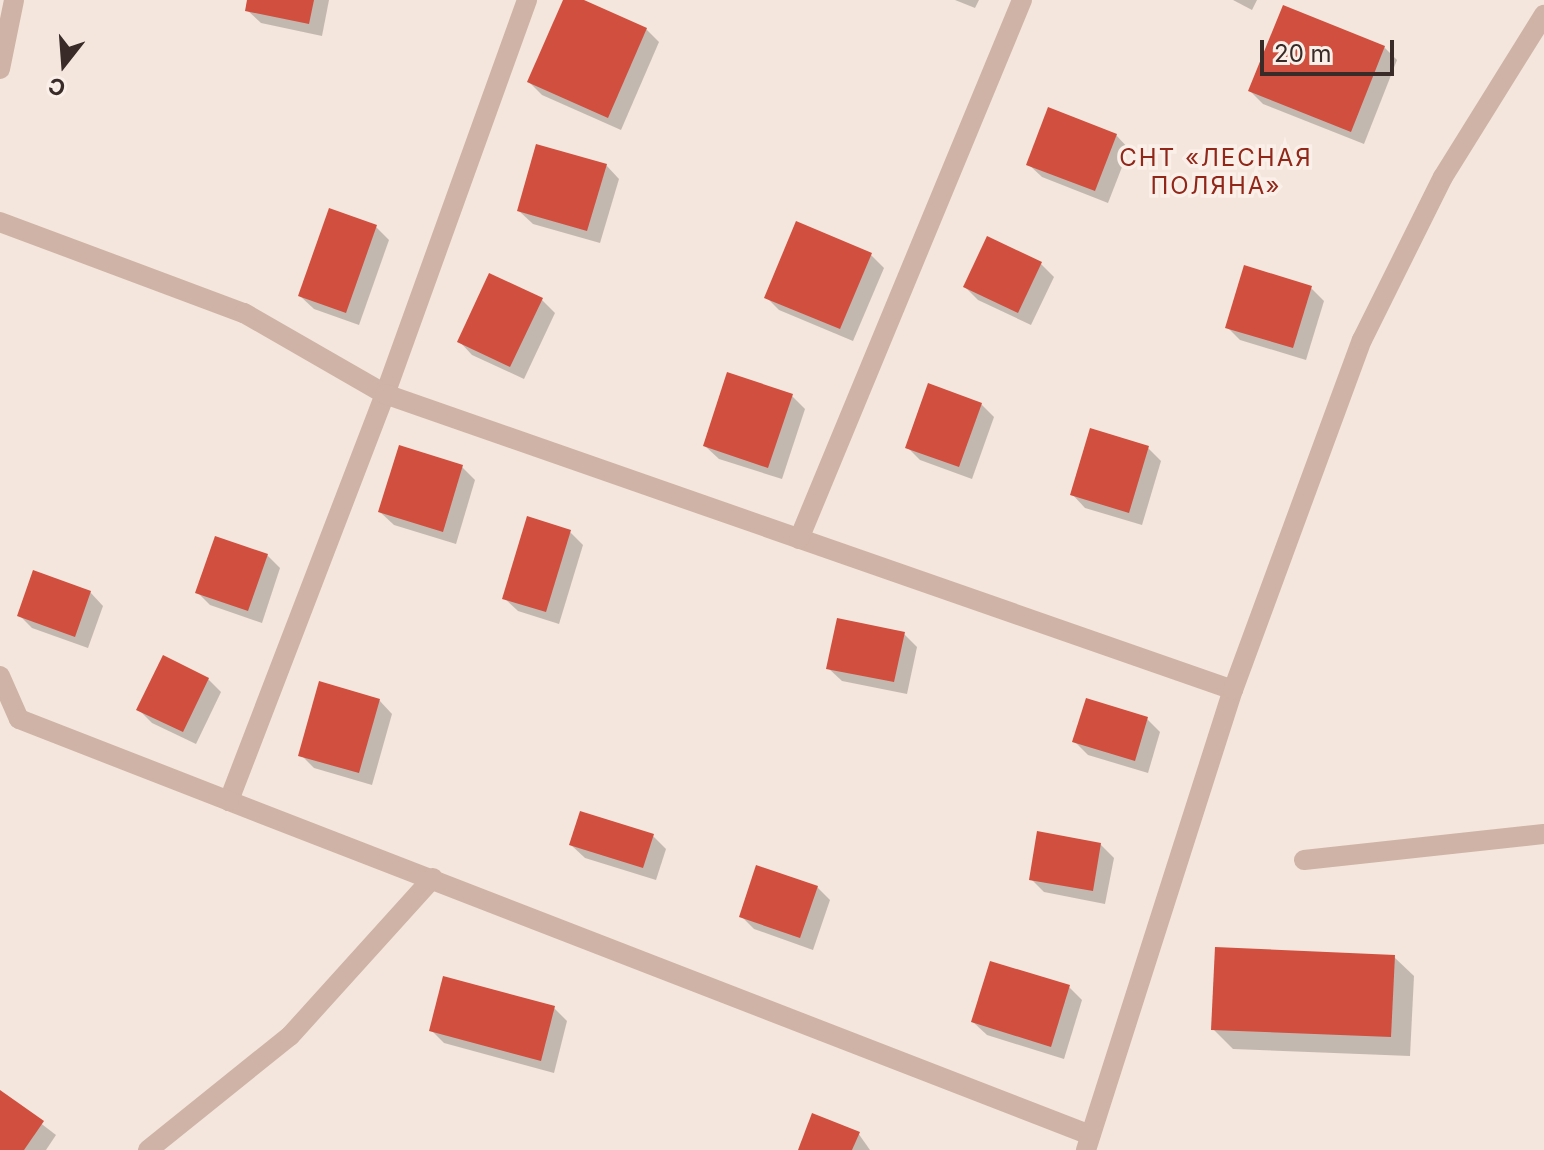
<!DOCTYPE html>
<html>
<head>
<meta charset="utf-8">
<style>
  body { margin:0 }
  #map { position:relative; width:1544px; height:1150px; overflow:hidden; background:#f4e6dc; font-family:Inter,sans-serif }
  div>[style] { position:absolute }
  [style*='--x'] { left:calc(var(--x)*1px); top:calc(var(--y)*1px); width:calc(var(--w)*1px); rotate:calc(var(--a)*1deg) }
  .shadow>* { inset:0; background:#0003 }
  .building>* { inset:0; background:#d04f3e }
  .service>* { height:20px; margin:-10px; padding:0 10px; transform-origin:10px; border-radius:10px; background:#ceb3a6 }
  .minor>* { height:20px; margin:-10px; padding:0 10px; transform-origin:10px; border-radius:10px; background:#ceb3a6 }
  span { translate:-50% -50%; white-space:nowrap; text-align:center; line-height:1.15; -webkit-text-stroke:7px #fbf0e9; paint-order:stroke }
  .neighbourhood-label { font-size:24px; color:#902719; letter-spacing:2px }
  .north { position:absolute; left:24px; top:24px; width:80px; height:80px; -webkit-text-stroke:6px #fbf0e9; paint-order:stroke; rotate:197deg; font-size:22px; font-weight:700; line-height:32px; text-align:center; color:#392b28 }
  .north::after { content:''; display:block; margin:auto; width:28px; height:36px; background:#392b28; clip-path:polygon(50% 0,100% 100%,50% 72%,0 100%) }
  .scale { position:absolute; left:1260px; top:40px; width:134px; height:36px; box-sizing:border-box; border:4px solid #392b28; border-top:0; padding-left:10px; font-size:24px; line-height:28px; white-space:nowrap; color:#392b28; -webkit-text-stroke:6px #fbf0e9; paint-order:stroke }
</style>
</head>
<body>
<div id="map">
  <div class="shadow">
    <div style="clip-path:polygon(249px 0,329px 0,322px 36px,261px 23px,247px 10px)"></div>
    <div style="clip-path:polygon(565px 0,580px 0,646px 29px,659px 42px,621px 130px,542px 95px,529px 82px)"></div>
    <div style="clip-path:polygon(955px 0,979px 0,975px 8px)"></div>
    <div style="clip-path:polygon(1233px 0,1257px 0,1252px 10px)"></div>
    <div style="clip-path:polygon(1384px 47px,1397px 60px,1364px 144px,1263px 104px,1250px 91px)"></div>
    <div style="clip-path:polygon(1116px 135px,1129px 149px,1108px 203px,1042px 177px,1028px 164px)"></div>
    <div style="clip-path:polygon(606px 165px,619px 179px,600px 243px,533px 224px,519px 211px)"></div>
    <div style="clip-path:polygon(376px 227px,389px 240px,359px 325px,314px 309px,300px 296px)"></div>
    <div style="clip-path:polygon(871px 255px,884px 268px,853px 341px,779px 310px,766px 297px)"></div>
    <div style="clip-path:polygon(1041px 264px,1054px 277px,1031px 325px,978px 300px,965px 287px)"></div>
    <div style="clip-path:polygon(1311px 288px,1324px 301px,1306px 360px,1240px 340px,1227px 327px)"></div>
    <div style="clip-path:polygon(542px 300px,555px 313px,524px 379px,472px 355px,459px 341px)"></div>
    <div style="clip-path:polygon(792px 396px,805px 409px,782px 479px,719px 459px,705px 446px)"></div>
    <div style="clip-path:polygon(981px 404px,994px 417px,972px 479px,920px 460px,907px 447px)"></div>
    <div style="clip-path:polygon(1148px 448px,1161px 461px,1142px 525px,1085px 508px,1072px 494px)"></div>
    <div style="clip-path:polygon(462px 467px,475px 480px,456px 544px,394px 525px,380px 512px)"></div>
    <div style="clip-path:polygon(570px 532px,583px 545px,559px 624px,518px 611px,504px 598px)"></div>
    <div style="clip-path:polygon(267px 555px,280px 568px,262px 623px,210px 605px,197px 592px)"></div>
    <div style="clip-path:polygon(90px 592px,103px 606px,88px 648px,32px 628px,19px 615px)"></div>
    <div style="clip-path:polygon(904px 634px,917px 647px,907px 694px,842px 681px,828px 668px)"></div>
    <div style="clip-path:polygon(208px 679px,221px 692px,196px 744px,152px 723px,139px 710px)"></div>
    <div style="clip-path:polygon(379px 700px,392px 714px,372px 785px,314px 768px,301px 755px)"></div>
    <div style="clip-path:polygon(1147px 719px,1160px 732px,1148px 773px,1088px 755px,1075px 742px)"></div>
    <div style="clip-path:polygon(653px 836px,666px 849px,656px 880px,585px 858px,571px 845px)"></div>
    <div style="clip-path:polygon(1100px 844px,1114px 858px,1105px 904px,1044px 892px,1031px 879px)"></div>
    <div style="clip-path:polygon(817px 887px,830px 900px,813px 950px,754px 929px,741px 916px)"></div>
    <div style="clip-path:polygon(1394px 957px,1414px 976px,1410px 1056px,1233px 1049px,1213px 1029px)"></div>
    <div style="clip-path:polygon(1069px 987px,1082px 1000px,1064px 1059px,987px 1035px,973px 1022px)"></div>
    <div style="clip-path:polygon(554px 1008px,567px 1021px,554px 1073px,444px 1043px,431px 1030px)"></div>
    <div style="clip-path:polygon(0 1092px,56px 1135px,46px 1150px,0 1150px)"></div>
    <div style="clip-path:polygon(858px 1133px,870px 1150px,800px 1150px)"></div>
  </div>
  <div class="building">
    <div style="clip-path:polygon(247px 0,314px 0,309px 24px,245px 11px)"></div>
    <div style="clip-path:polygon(563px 0,584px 0,647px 28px,608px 118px,527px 82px)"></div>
    <div style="clip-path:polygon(1283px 5px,1385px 46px,1351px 132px,1248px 91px)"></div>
    <div style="clip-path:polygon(1048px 107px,1117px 134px,1095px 191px,1026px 165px)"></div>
    <div style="clip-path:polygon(536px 144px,607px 164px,587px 231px,517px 211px)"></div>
    <div style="clip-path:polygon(329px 208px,377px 225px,346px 313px,298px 296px)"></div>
    <div style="clip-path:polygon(796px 221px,872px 253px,840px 329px,764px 298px)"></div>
    <div style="clip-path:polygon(987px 236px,1042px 262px,1018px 313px,963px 287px)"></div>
    <div style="clip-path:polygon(1244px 265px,1312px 286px,1293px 348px,1225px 328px)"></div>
    <div style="clip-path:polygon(489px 273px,543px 298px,510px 367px,457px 342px)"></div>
    <div style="clip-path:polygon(727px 372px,793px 394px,768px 468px,703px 446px)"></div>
    <div style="clip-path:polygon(928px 383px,982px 403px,959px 467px,905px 448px)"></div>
    <div style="clip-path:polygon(1090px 428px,1149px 446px,1129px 513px,1070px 495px)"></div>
    <div style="clip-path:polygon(399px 445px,463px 465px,443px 532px,378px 512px)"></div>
    <div style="clip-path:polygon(527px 516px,571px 530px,546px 612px,502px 599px)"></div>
    <div style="clip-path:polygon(215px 536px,268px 554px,248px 611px,195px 593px)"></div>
    <div style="clip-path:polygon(33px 570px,91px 591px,75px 637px,17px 616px)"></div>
    <div style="clip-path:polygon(837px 618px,905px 632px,894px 682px,826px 669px)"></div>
    <div style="clip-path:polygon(163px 655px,209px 678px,183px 732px,136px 710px)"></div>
    <div style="clip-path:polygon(319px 681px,380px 699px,359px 773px,298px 756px)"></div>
    <div style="clip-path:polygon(1086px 698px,1148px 717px,1135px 761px,1072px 742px)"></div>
    <div style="clip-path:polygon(580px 811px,654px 834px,643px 868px,569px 845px)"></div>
    <div style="clip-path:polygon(1037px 831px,1101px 843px,1093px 891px,1029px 880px)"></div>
    <div style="clip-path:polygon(756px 865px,818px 886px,800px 938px,739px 917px)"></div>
    <div style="clip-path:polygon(1215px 947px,1395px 955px,1391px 1037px,1211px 1030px)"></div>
    <div style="clip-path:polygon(990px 961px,1070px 985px,1051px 1047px,971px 1022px)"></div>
    <div style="clip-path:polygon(443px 976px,555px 1006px,541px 1061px,429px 1031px)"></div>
    <div style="clip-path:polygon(0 1090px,44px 1121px,24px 1150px,0 1150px)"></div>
    <div style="clip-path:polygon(812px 1113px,860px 1132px,852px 1150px,798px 1150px)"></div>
  </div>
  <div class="service">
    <div style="--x:527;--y:0;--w:419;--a:109.8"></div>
    <div style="--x:385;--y:394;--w:436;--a:111"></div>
    <div style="--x:229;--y:801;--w:924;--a:21.2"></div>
    <div style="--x:0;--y:69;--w:70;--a:-78.5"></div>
    <div style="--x:0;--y:222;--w:260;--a:20.5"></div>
    <div style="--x:244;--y:313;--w:163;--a:29.9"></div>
    <div style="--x:385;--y:394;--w:898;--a:19.24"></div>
    <div style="--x:799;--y:539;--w:583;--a:-67.52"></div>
    <div style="--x:0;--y:676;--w:47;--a:66.2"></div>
    <div style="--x:19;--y:719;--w:225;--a:21.3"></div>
    <div style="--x:148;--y:1150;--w:182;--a:-38.8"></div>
    <div style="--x:290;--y:1036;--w:213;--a:-47.9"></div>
  </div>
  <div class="minor">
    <div style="--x:1304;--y:860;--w:241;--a:-6.2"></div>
    <div style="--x:1086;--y:1150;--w:483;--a:-72.3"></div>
    <div style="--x:1233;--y:690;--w:373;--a:-69.8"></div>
    <div style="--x:1362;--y:340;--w:182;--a:-63.6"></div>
    <div style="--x:1443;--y:177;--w:191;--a:-58.1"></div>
  </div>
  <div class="neighbourhood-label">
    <span style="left:1216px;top:172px">СНТ «ЛЕСНАЯ<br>ПОЛЯНА»</span>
  </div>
  <div class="north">С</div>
  <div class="scale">20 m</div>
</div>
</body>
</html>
